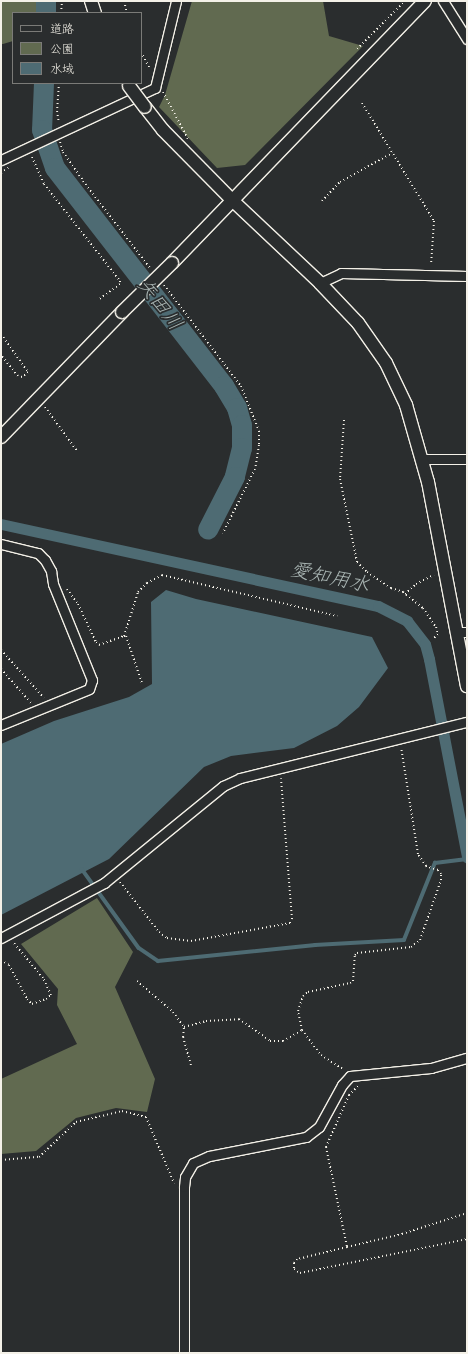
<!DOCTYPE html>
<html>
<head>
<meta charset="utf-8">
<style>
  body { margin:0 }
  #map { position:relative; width:468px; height:1354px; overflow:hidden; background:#2a2d2e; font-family:Caveat,"Klee One",sans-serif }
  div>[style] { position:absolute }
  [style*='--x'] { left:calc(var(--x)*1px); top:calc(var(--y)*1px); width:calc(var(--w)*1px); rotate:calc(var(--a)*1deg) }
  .green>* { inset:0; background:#616a50 }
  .water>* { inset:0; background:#4e6b73 }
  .stream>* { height:3.5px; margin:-1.75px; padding:0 1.75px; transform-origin:1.75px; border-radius:1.75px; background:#4e6b73 }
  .canal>* { height:11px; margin:-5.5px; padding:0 5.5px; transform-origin:5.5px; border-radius:5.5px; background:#4e6b73 }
  .river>* { height:20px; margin:-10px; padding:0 10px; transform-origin:10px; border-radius:10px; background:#4e6b73 }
  .path>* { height:2px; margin-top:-1px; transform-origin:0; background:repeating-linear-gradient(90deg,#f4f1e8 0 1px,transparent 0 4px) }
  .roads { filter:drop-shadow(1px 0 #f4f1e8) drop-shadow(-1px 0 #f4f1e8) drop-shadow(0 1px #f4f1e8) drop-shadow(0 -1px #f4f1e8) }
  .minor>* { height:9px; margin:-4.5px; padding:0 4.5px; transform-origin:4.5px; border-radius:4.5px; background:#2a2d2e }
  .tertiary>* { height:12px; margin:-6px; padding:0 6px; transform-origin:6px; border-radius:6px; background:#2a2d2e }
  .bridges { filter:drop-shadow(1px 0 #f4f1e8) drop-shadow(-1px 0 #f4f1e8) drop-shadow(0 1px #f4f1e8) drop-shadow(0 -1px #f4f1e8) }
  .tertiary-bridge>* { height:12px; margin:-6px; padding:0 6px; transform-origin:6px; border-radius:6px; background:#2a2d2e }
  span { translate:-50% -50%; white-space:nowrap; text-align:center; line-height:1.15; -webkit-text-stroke:3.5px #2a2d2e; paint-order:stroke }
  .water-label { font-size:20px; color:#a9b5b3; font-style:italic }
  .frame { position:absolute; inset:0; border:2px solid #f4f1e8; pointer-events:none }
  .legend { position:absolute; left:12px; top:12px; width:130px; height:72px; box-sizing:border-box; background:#2a2d2e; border:1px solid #7b7b78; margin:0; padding:5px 7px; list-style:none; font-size:12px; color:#f4f1e8 }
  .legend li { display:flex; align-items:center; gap:8px; height:20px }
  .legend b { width:20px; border:1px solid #7b7b78 }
</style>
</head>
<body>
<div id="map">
  <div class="green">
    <div style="clip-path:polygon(1px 1px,41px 1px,41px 13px,13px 13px,13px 41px,3px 44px,1px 44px)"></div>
    <div style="clip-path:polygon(192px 1px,323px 1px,329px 36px,363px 46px,245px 165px,217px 168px,159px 107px,165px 95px)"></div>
    <div style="clip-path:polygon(97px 898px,133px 952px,115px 987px,155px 1079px,147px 1112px,116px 1108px,76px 1118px,36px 1151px,1px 1154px,1px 1079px,77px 1044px,57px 1005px,58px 989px,21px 944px)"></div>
  </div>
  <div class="water">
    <div style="clip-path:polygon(166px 590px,196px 599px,372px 637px,388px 668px,359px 707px,337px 726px,294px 748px,231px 756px,204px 767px,109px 859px,1px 915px,1px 744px,54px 721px,129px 697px,152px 684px,151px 602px)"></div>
  </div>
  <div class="stream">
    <div style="--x:82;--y:869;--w:97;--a:54.2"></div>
    <div style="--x:139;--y:948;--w:23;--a:34"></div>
    <div style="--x:158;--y:961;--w:158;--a:-5.8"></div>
    <div style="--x:315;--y:945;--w:89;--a:-3.2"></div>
    <div style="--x:404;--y:940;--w:83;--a:-68.1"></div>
    <div style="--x:435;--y:863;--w:32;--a:-7"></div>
  </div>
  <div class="canal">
    <div style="--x:1;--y:524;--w:386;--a:12.3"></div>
    <div style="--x:378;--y:606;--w:33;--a:27"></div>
    <div style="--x:407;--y:621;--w:29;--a:52"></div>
    <div style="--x:425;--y:644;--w:16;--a:75"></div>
    <div style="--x:429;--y:659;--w:202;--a:79.1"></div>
  </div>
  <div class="river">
    <div style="--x:46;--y:1;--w:12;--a:90"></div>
    <div style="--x:44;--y:83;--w:47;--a:92.4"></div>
    <div style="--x:42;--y:130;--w:40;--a:71.1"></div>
    <div style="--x:55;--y:168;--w:276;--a:52.2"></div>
    <div style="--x:224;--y:386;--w:26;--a:59"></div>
    <div style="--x:237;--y:408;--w:18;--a:74"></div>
    <div style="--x:242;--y:425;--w:23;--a:90"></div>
    <div style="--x:242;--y:448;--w:30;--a:104"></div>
    <div style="--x:235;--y:477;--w:59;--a:117"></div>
  </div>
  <div class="path">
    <div style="--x:124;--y:1;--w:12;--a:76"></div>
    <div style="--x:61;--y:13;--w:12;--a:-85"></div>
    <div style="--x:357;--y:49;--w:68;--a:-45"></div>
    <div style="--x:141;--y:52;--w:19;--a:62"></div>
    <div style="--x:59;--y:83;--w:28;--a:94"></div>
    <div style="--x:57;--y:111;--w:12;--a:81"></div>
    <div style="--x:163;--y:92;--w:53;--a:62"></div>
    <div style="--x:362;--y:103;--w:138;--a:58.6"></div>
    <div style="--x:434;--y:221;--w:44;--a:93.9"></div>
    <div style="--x:60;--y:142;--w:10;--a:73"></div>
    <div style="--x:63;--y:152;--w:35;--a:55"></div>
    <div style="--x:83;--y:181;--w:110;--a:52.4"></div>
    <div style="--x:32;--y:157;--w:30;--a:66"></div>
    <div style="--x:44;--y:184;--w:123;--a:51.9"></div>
    <div style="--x:120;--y:281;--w:3;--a:90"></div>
    <div style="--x:120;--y:284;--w:26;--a:144"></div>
    <div style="--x:1;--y:173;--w:9;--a:-36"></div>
    <div style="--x:322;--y:201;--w:26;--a:-47"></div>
    <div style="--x:340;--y:182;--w:60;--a:-29.1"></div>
    <div style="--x:164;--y:285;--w:127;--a:52.7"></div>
    <div style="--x:241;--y:386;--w:48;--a:68.2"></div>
    <div style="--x:259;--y:431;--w:14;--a:90"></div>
    <div style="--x:259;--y:445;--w:24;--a:99"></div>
    <div style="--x:255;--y:469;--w:72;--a:116.6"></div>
    <div style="--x:1;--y:334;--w:47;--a:54.6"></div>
    <div style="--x:28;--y:372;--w:8;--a:140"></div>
    <div style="--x:22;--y:377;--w:4;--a:-166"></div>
    <div style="--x:18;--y:376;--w:27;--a:-129"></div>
    <div style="--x:45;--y:407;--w:54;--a:54"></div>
    <div style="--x:344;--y:420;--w:59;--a:93.9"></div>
    <div style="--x:340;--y:479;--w:85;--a:78.4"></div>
    <div style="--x:357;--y:562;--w:14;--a:45"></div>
    <div style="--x:367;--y:572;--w:29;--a:34"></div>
    <div style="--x:391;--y:588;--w:13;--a:18"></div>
    <div style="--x:403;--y:592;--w:26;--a:39"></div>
    <div style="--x:423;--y:608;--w:23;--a:56"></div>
    <div style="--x:436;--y:627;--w:7;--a:74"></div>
    <div style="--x:438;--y:634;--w:6;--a:135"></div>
    <div style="--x:67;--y:589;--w:19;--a:54"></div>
    <div style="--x:78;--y:604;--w:42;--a:64.7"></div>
    <div style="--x:96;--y:642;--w:4;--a:45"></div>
    <div style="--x:99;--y:645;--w:27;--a:-20"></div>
    <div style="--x:124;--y:636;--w:46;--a:-72.3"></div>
    <div style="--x:138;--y:592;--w:13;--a:-45"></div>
    <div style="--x:147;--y:583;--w:17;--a:-28"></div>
    <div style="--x:162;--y:575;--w:180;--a:13.2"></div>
    <div style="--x:405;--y:594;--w:15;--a:-42"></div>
    <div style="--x:416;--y:584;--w:20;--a:-27"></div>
    <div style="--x:124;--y:636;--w:2;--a:0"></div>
    <div style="--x:126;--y:636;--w:50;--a:71.2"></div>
    <div style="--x:1;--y:650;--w:64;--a:48.1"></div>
    <div style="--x:1;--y:669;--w:45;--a:48.6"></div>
    <div style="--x:120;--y:882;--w:63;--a:52"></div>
    <div style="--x:159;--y:932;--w:10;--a:37"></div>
    <div style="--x:167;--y:938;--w:24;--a:7"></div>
    <div style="--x:191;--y:941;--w:101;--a:-10.3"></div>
    <div style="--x:290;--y:923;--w:4;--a:-63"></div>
    <div style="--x:292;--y:919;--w:141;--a:-94.5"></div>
    <div style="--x:1;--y:960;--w:9;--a:32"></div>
    <div style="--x:9;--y:965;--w:38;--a:62"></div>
    <div style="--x:27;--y:999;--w:7;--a:45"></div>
    <div style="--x:32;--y:1004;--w:15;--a:-20"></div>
    <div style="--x:46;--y:999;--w:6;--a:-39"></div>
    <div style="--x:51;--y:995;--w:19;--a:-115"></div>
    <div style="--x:43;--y:978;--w:47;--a:-129.8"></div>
    <div style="--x:137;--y:981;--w:48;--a:40.7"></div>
    <div style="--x:173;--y:1012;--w:19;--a:54"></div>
    <div style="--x:302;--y:1030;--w:31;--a:53"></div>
    <div style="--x:321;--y:1055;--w:27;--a:33"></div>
    <div style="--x:191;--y:1065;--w:29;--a:-106"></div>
    <div style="--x:183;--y:1037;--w:10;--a:-84"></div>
    <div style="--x:184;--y:1027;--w:23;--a:-15"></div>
    <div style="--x:206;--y:1021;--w:33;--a:-3"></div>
    <div style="--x:239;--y:1019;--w:38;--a:35"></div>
    <div style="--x:270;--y:1041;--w:13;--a:0"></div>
    <div style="--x:283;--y:1041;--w:22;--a:-30"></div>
    <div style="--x:302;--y:1030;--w:19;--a:-102"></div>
    <div style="--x:298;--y:1011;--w:16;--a:-72"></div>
    <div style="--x:303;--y:996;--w:6;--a:-39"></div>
    <div style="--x:308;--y:992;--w:43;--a:-12.1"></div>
    <div style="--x:350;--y:983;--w:4;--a:-34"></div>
    <div style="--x:353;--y:981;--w:26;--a:-86"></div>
    <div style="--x:355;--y:955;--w:3;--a:-45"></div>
    <div style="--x:357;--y:953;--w:54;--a:-6.3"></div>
    <div style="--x:411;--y:947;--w:11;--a:-38"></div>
    <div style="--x:420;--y:940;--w:64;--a:-70.7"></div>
    <div style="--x:441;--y:880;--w:6;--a:-90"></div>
    <div style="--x:441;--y:874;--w:5;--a:-127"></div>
    <div style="--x:438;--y:870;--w:13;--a:-162"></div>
    <div style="--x:426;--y:866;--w:14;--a:-124"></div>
    <div style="--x:418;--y:854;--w:108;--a:-99"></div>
    <div style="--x:358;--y:1086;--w:13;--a:135"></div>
    <div style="--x:349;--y:1095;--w:57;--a:113.9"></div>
    <div style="--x:326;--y:1147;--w:102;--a:78.1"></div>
    <div style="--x:347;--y:1247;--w:51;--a:166.5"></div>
    <div style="--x:297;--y:1259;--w:5;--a:127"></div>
    <div style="--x:294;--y:1263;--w:6;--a:90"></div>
    <div style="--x:294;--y:1269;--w:7;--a:34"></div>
    <div style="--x:300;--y:1273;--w:170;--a:-11.5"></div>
    <div style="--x:1;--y:1160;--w:38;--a:-5"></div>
    <div style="--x:39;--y:1157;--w:51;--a:-43.4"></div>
    <div style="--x:76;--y:1122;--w:47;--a:-13.4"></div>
    <div style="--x:122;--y:1111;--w:25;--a:14"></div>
    <div style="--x:146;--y:1117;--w:72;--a:67"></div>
    <div style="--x:347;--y:1247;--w:57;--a:-13.3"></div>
    <div style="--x:402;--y:1234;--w:68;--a:-17.9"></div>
  </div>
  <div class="roads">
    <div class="minor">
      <div style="--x:443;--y:1;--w:45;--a:57.7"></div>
      <div style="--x:1;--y:160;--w:170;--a:-25.1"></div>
      <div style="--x:155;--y:88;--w:89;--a:-76.4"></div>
      <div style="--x:320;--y:283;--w:23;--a:-25"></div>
      <div style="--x:341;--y:273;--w:126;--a:1.4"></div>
      <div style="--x:420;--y:459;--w:47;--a:0"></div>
      <div style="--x:1;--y:544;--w:38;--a:14"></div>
      <div style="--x:38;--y:553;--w:10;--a:45"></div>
      <div style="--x:45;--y:560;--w:13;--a:61"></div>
      <div style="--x:51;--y:571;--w:13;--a:81"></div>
      <div style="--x:53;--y:584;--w:104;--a:67.9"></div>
      <div style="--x:92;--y:680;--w:9;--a:108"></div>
      <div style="--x:89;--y:689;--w:95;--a:157.8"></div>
      <div style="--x:456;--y:632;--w:11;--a:0"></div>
      <div style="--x:1;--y:938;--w:117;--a:-28.1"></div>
      <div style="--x:104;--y:883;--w:154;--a:-39.2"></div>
      <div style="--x:223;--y:786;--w:19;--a:-25"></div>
      <div style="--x:240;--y:778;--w:234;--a:-13.9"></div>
      <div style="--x:184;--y:1353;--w:166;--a:-90"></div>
      <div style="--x:184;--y:1187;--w:10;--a:-84"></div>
      <div style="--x:185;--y:1177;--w:16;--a:-60"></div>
      <div style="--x:193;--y:1163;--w:17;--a:-24"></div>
      <div style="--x:209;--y:1156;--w:99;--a:-11.1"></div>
      <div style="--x:306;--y:1137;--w:16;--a:-38"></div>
      <div style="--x:319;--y:1127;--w:48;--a:-61.3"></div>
      <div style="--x:342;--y:1085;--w:12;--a:-48"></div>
      <div style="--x:350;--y:1076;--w:81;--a:-5.6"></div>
      <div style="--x:431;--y:1068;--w:37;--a:-16"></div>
    </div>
    <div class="tertiary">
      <div style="--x:91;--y:1;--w:13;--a:72"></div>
      <div style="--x:145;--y:107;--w:29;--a:52"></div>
      <div style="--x:163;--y:130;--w:97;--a:45.4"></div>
      <div style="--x:231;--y:199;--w:122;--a:43.3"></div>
      <div style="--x:320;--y:283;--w:55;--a:46.5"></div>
      <div style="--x:358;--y:323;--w:49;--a:55"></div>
      <div style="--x:386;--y:363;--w:47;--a:64.5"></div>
      <div style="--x:406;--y:405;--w:80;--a:74.1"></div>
      <div style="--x:428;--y:482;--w:208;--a:79.2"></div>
      <div style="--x:172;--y:263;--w:364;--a:-46"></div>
      <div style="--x:1;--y:437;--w:174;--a:-45.9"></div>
    </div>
  </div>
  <div class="bridges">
    <div class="tertiary-bridge">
      <div style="--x:129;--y:86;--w:26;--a:53"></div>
      <div style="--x:122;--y:312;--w:70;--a:-44.4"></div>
    </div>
  </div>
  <div class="water-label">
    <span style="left:160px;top:304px;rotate:52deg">矢田川</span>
    <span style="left:330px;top:577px;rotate:12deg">愛知用水</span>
  </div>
  <div class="frame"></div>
  <ul class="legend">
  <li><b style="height:5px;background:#2a2d2e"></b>道路</li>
  <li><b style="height:11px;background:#616a50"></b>公園</li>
  <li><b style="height:11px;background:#4e6b73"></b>水域</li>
  </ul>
</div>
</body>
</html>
